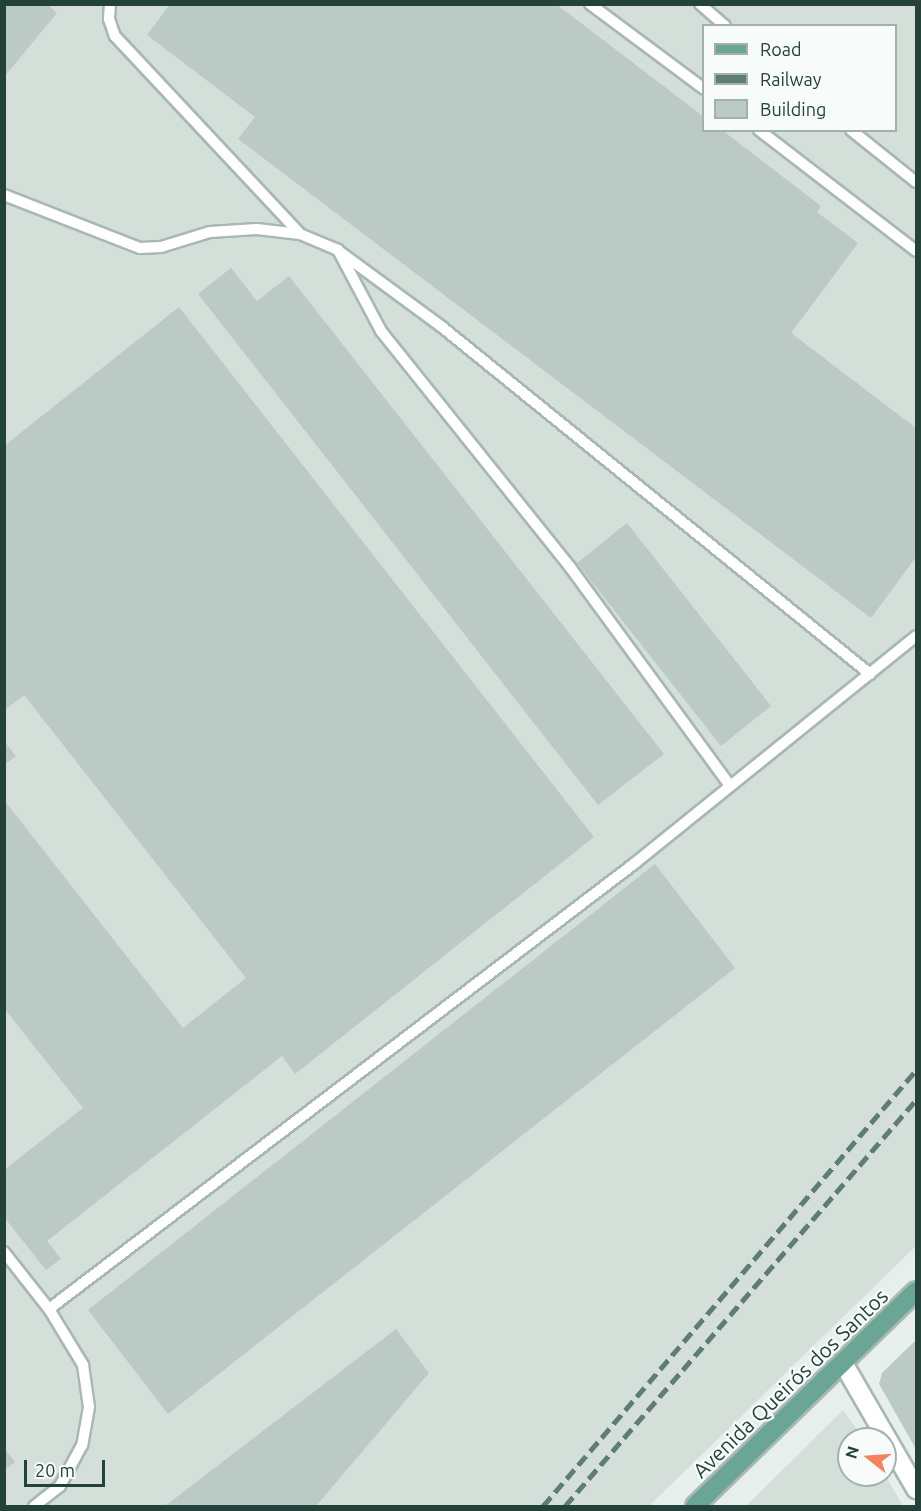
<!DOCTYPE html>
<html>
<head>
<meta charset="utf-8">
<style>
  body { margin:0 }
  #map { position:relative; width:921px; height:1511px; overflow:hidden; background:#e6efeb; font-family:Ubuntu,sans-serif }
  div>[style] { position:absolute }
  [style*='--x'] { left:calc(var(--x)*1px); top:calc(var(--y)*1px); width:calc(var(--w)*1px); rotate:calc(var(--a)*1deg) }
  .built>* { inset:0; background:#d4dfda }
  .building>* { inset:0; background:#bbcac4 }
  .roads { filter:drop-shadow(2px 0 #a8b8b2) drop-shadow(-2px 0 #a8b8b2) drop-shadow(0 2px #a8b8b2) drop-shadow(0 -2px #a8b8b2) }
  .lane>* { height:10px; margin:-5px; padding:0 5px; transform-origin:5px; border-radius:5px; background:#fff }
  .street>* { height:18px; margin:-9px; padding:0 9px; transform-origin:9px; border-radius:9px; background:#fff }
  .primary>* { height:18px; margin:-9px; padding:0 9px; transform-origin:9px; border-radius:9px; background:#6aa596 }
  .rail>* { height:4.5px; margin-top:-2.25px; transform-origin:0; background:repeating-linear-gradient(90deg,#5f7d75 0 12px,transparent 0 18px) }
  span { translate:-50% -50%; white-space:nowrap; text-align:center; line-height:1.15; -webkit-text-stroke:4.5px #f7fbf9; paint-order:stroke }
  .street-label { font-size:21px; color:#24423a }
  .frame { position:absolute; inset:0; border:6px solid #24423a; pointer-events:none }
  .legend { position:absolute; left:702px; top:24px; width:195px; height:108px; box-sizing:border-box; background:#f7fbf9; border:2px solid #a3b1ad; margin:0; padding:8px 10px; list-style:none; font-size:18px; color:#24423a }
  .legend li { display:flex; align-items:center; gap:12px; height:30px }
  .legend b { width:30px; border:2px solid #a3b1ad }
  .north { position:absolute; left:837px; top:1427px; width:60px; height:60px; box-sizing:border-box; background:#f7fbf9; border:2px solid #a3b1ad; border-radius:50%; rotate:287deg; font-size:16px; font-weight:700; line-height:24px; text-align:center; color:#24423a }
  .north::after { content:''; display:block; margin:auto; width:21px; height:27px; background:#f4845f; clip-path:polygon(50% 0,100% 100%,50% 72%,0 100%) }
  .scale { position:absolute; left:24px; top:1460px; width:81px; height:27px; box-sizing:border-box; border:3px solid #24423a; border-top:0; padding-left:8px; font-size:18px; line-height:21px; white-space:nowrap; color:#24423a; -webkit-text-stroke:4px #f7fbf9; paint-order:stroke }
</style>
</head>
<body>
<div id="map">
  <div class="built">
    <div style="clip-path:polygon(evenodd,5px 5px,916px 5px,916px 1246px,649px 1506px,5px 1506px,5px 5px,704px 26px,896px 26px,896px 130px,704px 130px,704px 26px)"></div>
    <div style="clip-path:polygon(843px 1410px,864px 1439px,849px 1439px,849px 1475px,885px 1475px,903px 1506px,746px 1506px)"></div>
  </div>
  <div class="building">
    <div style="clip-path:polygon(4px 4px,47px 4px,57px 13px,4px 77px)"></div>
    <div style="clip-path:polygon(170px 4px,556px 4px,704px 117px,704px 130px,722px 130px,821px 206px,817px 212px,858px 243px,791px 333px,916px 428px,916px 557px,871px 618px,238px 139px,255px 117px,147px 35px)"></div>
    <div style="clip-path:polygon(231px 268px,257px 301px,289px 276px,664px 754px,598px 805px,198px 294px)"></div>
    <div style="clip-path:polygon(179px 307px,594px 837px,295px 1074px,282px 1056px,47px 1241px,61px 1259px,46px 1270px,4px 1217px,4px 1170px,83px 1108px,4px 1008px,4px 800px,183px 1028px,246px 978px,24px 695px,4px 711px,4px 446px)"></div>
    <div style="clip-path:polygon(627px 523px,771px 706px,721px 746px,577px 563px)"></div>
    <div style="clip-path:polygon(4px 741px,16px 756px,4px 765px)"></div>
    <div style="clip-path:polygon(655px 864px,735px 968px,168px 1414px,88px 1310px)"></div>
    <div style="clip-path:polygon(396px 1329px,429px 1373px,316px 1506px,165px 1506px)"></div>
    <div style="clip-path:polygon(916px 1340px,916px 1449px,879px 1384px,882px 1373px)"></div>
    <div style="clip-path:polygon(4px 1448px,15px 1462px,4px 1470px)"></div>
  </div>
  <div class="roads">
    <div class="lane">
      <div style="--x:110;--y:4;--w:15;--a:94"></div>
      <div style="--x:109;--y:19;--w:18;--a:71"></div>
      <div style="--x:115;--y:36;--w:271;--a:46.9"></div>
      <div style="--x:590;--y:4;--w:142;--a:36.7"></div>
      <div style="--x:700;--y:4;--w:33;--a:41"></div>
      <div style="--x:759;--y:130;--w:198;--a:37.6"></div>
      <div style="--x:851;--y:130;--w:83;--a:38.7"></div>
      <div style="--x:4;--y:195;--w:146;--a:21.3"></div>
      <div style="--x:140;--y:248;--w:21;--a:-3"></div>
      <div style="--x:161;--y:247;--w:51;--a:-17"></div>
      <div style="--x:210;--y:232;--w:47;--a:-3.7"></div>
      <div style="--x:257;--y:229;--w:43;--a:6.6"></div>
      <div style="--x:300;--y:234;--w:41;--a:22.8"></div>
      <div style="--x:338;--y:250;--w:92;--a:62"></div>
      <div style="--x:381;--y:331;--w:302;--a:51.3"></div>
      <div style="--x:570;--y:567;--w:271;--a:53.8"></div>
      <div style="--x:340;--y:252;--w:127;--a:36.3"></div>
      <div style="--x:442;--y:327;--w:551;--a:39.03"></div>
      <div style="--x:4;--y:1252;--w:73;--a:51.7"></div>
      <div style="--x:49;--y:1309;--w:66;--a:58.7"></div>
      <div style="--x:83;--y:1365;--w:42;--a:81.9"></div>
      <div style="--x:89;--y:1407;--w:39;--a:100"></div>
      <div style="--x:82;--y:1445;--w:47;--a:118.2"></div>
      <div style="--x:60;--y:1486;--w:33;--a:142"></div>
      <div style="--x:49;--y:1309;--w:736;--a:-37.27"></div>
      <div style="--x:635;--y:863;--w:361;--a:-38.9"></div>
    </div>
    <div class="street">
      <div style="--x:843;--y:1363;--w:146;--a:59.9"></div>
    </div>
    <div class="primary">
      <div style="--x:695;--y:1506;--w:308;--a:-44.2"></div>
    </div>
  </div>
  <div class="rail">
    <div style="--x:543;--y:1506;--w:574;--a:-49.45"></div>
    <div style="--x:565;--y:1506;--w:537;--a:-49.16"></div>
  </div>
  <div class="street-label">
    <span style="left:790px;top:1383px;rotate:-44deg">Avenida Queirós dos Santos</span>
  </div>
  <div class="frame"></div>
  <ul class="legend">
  <li><b style="height:8px;background:#6aa596"></b>Road</li>
  <li><b style="height:8px;background:#5f7d75"></b>Railway</li>
  <li><b style="height:16px;background:#bbcac4"></b>Building</li>
  </ul>
  <div class="north">N</div>
  <div class="scale">20 m</div>
</div>
</body>
</html>
